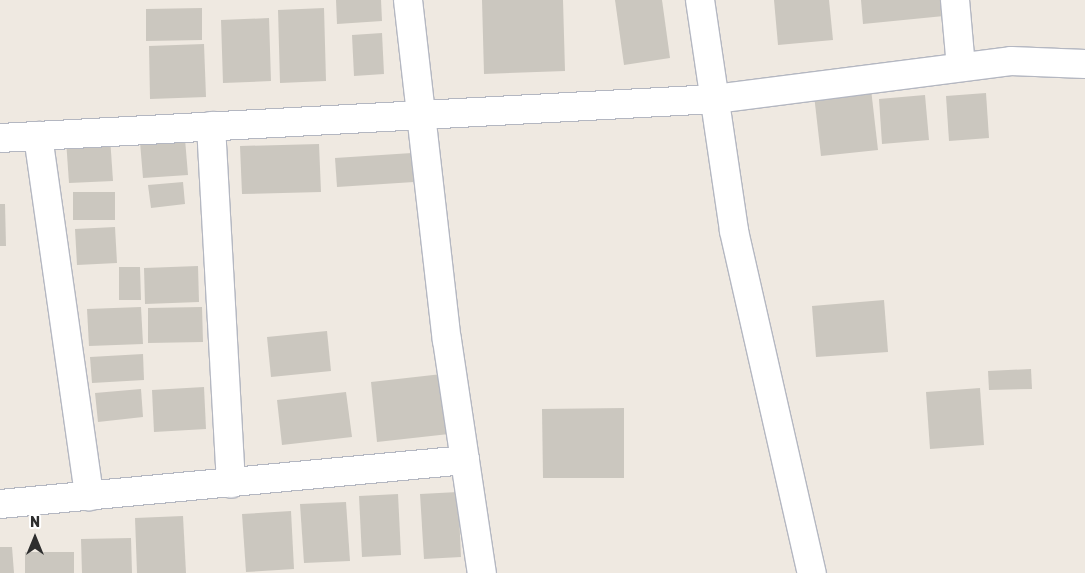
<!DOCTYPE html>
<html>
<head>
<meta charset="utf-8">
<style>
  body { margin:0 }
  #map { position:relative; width:1085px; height:573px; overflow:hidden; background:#efe9e1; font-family:Rubik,sans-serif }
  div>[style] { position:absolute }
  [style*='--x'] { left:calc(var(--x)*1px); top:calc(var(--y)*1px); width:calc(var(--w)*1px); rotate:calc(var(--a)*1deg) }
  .building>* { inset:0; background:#cbc7bf }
  .roads { filter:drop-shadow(1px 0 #b4b7c1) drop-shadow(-1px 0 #b4b7c1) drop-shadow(0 1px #b4b7c1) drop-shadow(0 -1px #b4b7c1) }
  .street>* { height:28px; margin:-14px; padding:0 14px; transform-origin:14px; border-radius:14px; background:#fff }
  span { translate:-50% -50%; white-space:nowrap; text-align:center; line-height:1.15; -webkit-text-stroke:4px #fff; paint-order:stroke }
  .north { position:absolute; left:10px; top:513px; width:50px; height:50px; -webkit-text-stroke:4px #fff; paint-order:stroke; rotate:0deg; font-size:14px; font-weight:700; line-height:20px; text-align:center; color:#2e2e2e }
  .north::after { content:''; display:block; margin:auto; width:18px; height:22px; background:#2e2e2e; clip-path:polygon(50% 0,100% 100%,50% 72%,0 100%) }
</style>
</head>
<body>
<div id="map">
  <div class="building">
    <div style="clip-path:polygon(336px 0,381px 0,382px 21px,337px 24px)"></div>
    <div style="clip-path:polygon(482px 0,563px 0,565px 71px,484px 74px)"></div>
    <div style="clip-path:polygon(615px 0,662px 0,670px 58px,624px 65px)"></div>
    <div style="clip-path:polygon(774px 0,829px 0,833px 40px,778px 45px)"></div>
    <div style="clip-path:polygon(861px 0,942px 0,944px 16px,863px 24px)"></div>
    <div style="clip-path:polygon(202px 8px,202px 40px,146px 41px,146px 9px)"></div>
    <div style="clip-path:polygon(324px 8px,326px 81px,280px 83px,278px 10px)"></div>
    <div style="clip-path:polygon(269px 18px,271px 81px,223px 83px,221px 20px)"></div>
    <div style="clip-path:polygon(382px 33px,384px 74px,354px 76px,352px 35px)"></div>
    <div style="clip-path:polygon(204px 44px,206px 97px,150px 99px,149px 46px)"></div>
    <div style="clip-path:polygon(871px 89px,878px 150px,821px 156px,814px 95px)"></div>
    <div style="clip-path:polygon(986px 93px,989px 138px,949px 141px,946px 96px)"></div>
    <div style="clip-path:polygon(925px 95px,929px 140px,882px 144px,879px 99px)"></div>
    <div style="clip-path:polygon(110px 137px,113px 181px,69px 183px,66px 140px)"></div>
    <div style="clip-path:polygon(185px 139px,188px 175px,143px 178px,140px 142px)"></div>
    <div style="clip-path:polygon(319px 144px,321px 192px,242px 194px,240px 146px)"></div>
    <div style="clip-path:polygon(412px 153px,414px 182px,337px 187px,335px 158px)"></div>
    <div style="clip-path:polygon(183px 182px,185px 204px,151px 208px,148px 185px)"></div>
    <div style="clip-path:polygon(73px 192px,115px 192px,115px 220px,73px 220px)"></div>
    <div style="clip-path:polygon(0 204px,5px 204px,6px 246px,0 246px)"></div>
    <div style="clip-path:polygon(115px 227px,117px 263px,77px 265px,75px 229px)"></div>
    <div style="clip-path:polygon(198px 266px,199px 302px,145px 304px,144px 268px)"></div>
    <div style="clip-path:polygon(119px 267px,140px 267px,141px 300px,119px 300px)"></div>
    <div style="clip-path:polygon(884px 300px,888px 352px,816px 357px,812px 306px)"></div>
    <div style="clip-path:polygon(141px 307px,143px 344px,89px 346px,87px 309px)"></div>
    <div style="clip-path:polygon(202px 307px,203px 342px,148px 343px,148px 308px)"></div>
    <div style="clip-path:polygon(327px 331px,331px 371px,271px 377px,267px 337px)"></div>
    <div style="clip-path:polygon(143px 354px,144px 380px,92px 383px,90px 357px)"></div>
    <div style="clip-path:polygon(1031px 369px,1032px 389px,989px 390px,988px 371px)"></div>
    <div style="clip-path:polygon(442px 374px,449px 434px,377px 442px,371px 382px)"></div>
    <div style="clip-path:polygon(204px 387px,206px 429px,154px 432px,152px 390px)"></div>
    <div style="clip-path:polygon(980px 388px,984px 445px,930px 449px,926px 392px)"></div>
    <div style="clip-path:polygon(141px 389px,143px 417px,98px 422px,95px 393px)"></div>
    <div style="clip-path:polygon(346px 392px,352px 437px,282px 445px,277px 400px)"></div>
    <div style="clip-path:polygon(624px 408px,624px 478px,543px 478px,542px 409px)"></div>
    <div style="clip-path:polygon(458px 492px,461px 557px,424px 559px,420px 494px)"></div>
    <div style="clip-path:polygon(398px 494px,401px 555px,362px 557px,359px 496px)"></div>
    <div style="clip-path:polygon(346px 502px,350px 561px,304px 563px,300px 504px)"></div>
    <div style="clip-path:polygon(291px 511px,294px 569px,246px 572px,242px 514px)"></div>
    <div style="clip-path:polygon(183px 516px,186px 573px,137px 573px,135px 518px)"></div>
    <div style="clip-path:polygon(131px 538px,132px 573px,82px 573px,81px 539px)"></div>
    <div style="clip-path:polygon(0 547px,12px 547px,14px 573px,0 573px)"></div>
    <div style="clip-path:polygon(25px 552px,74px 552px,74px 573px,25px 573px)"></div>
  </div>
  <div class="roads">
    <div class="street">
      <div style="--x:408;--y:0;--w:342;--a:83.5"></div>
      <div style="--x:447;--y:340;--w:236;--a:81.5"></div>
      <div style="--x:700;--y:0;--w:233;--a:81.6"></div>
      <div style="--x:734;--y:231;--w:351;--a:77.2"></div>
      <div style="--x:955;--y:0;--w:67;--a:84.9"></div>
      <div style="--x:211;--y:126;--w:358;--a:86.8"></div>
      <div style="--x:38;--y:136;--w:364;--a:81.9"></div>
      <div style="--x:0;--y:138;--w:716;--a:-3.12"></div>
      <div style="--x:715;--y:99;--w:298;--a:-7.3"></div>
      <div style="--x:1011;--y:61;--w:74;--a:2.3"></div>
      <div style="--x:0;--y:504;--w:467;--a:-5.4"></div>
    </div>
  </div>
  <div class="north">N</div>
</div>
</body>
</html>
